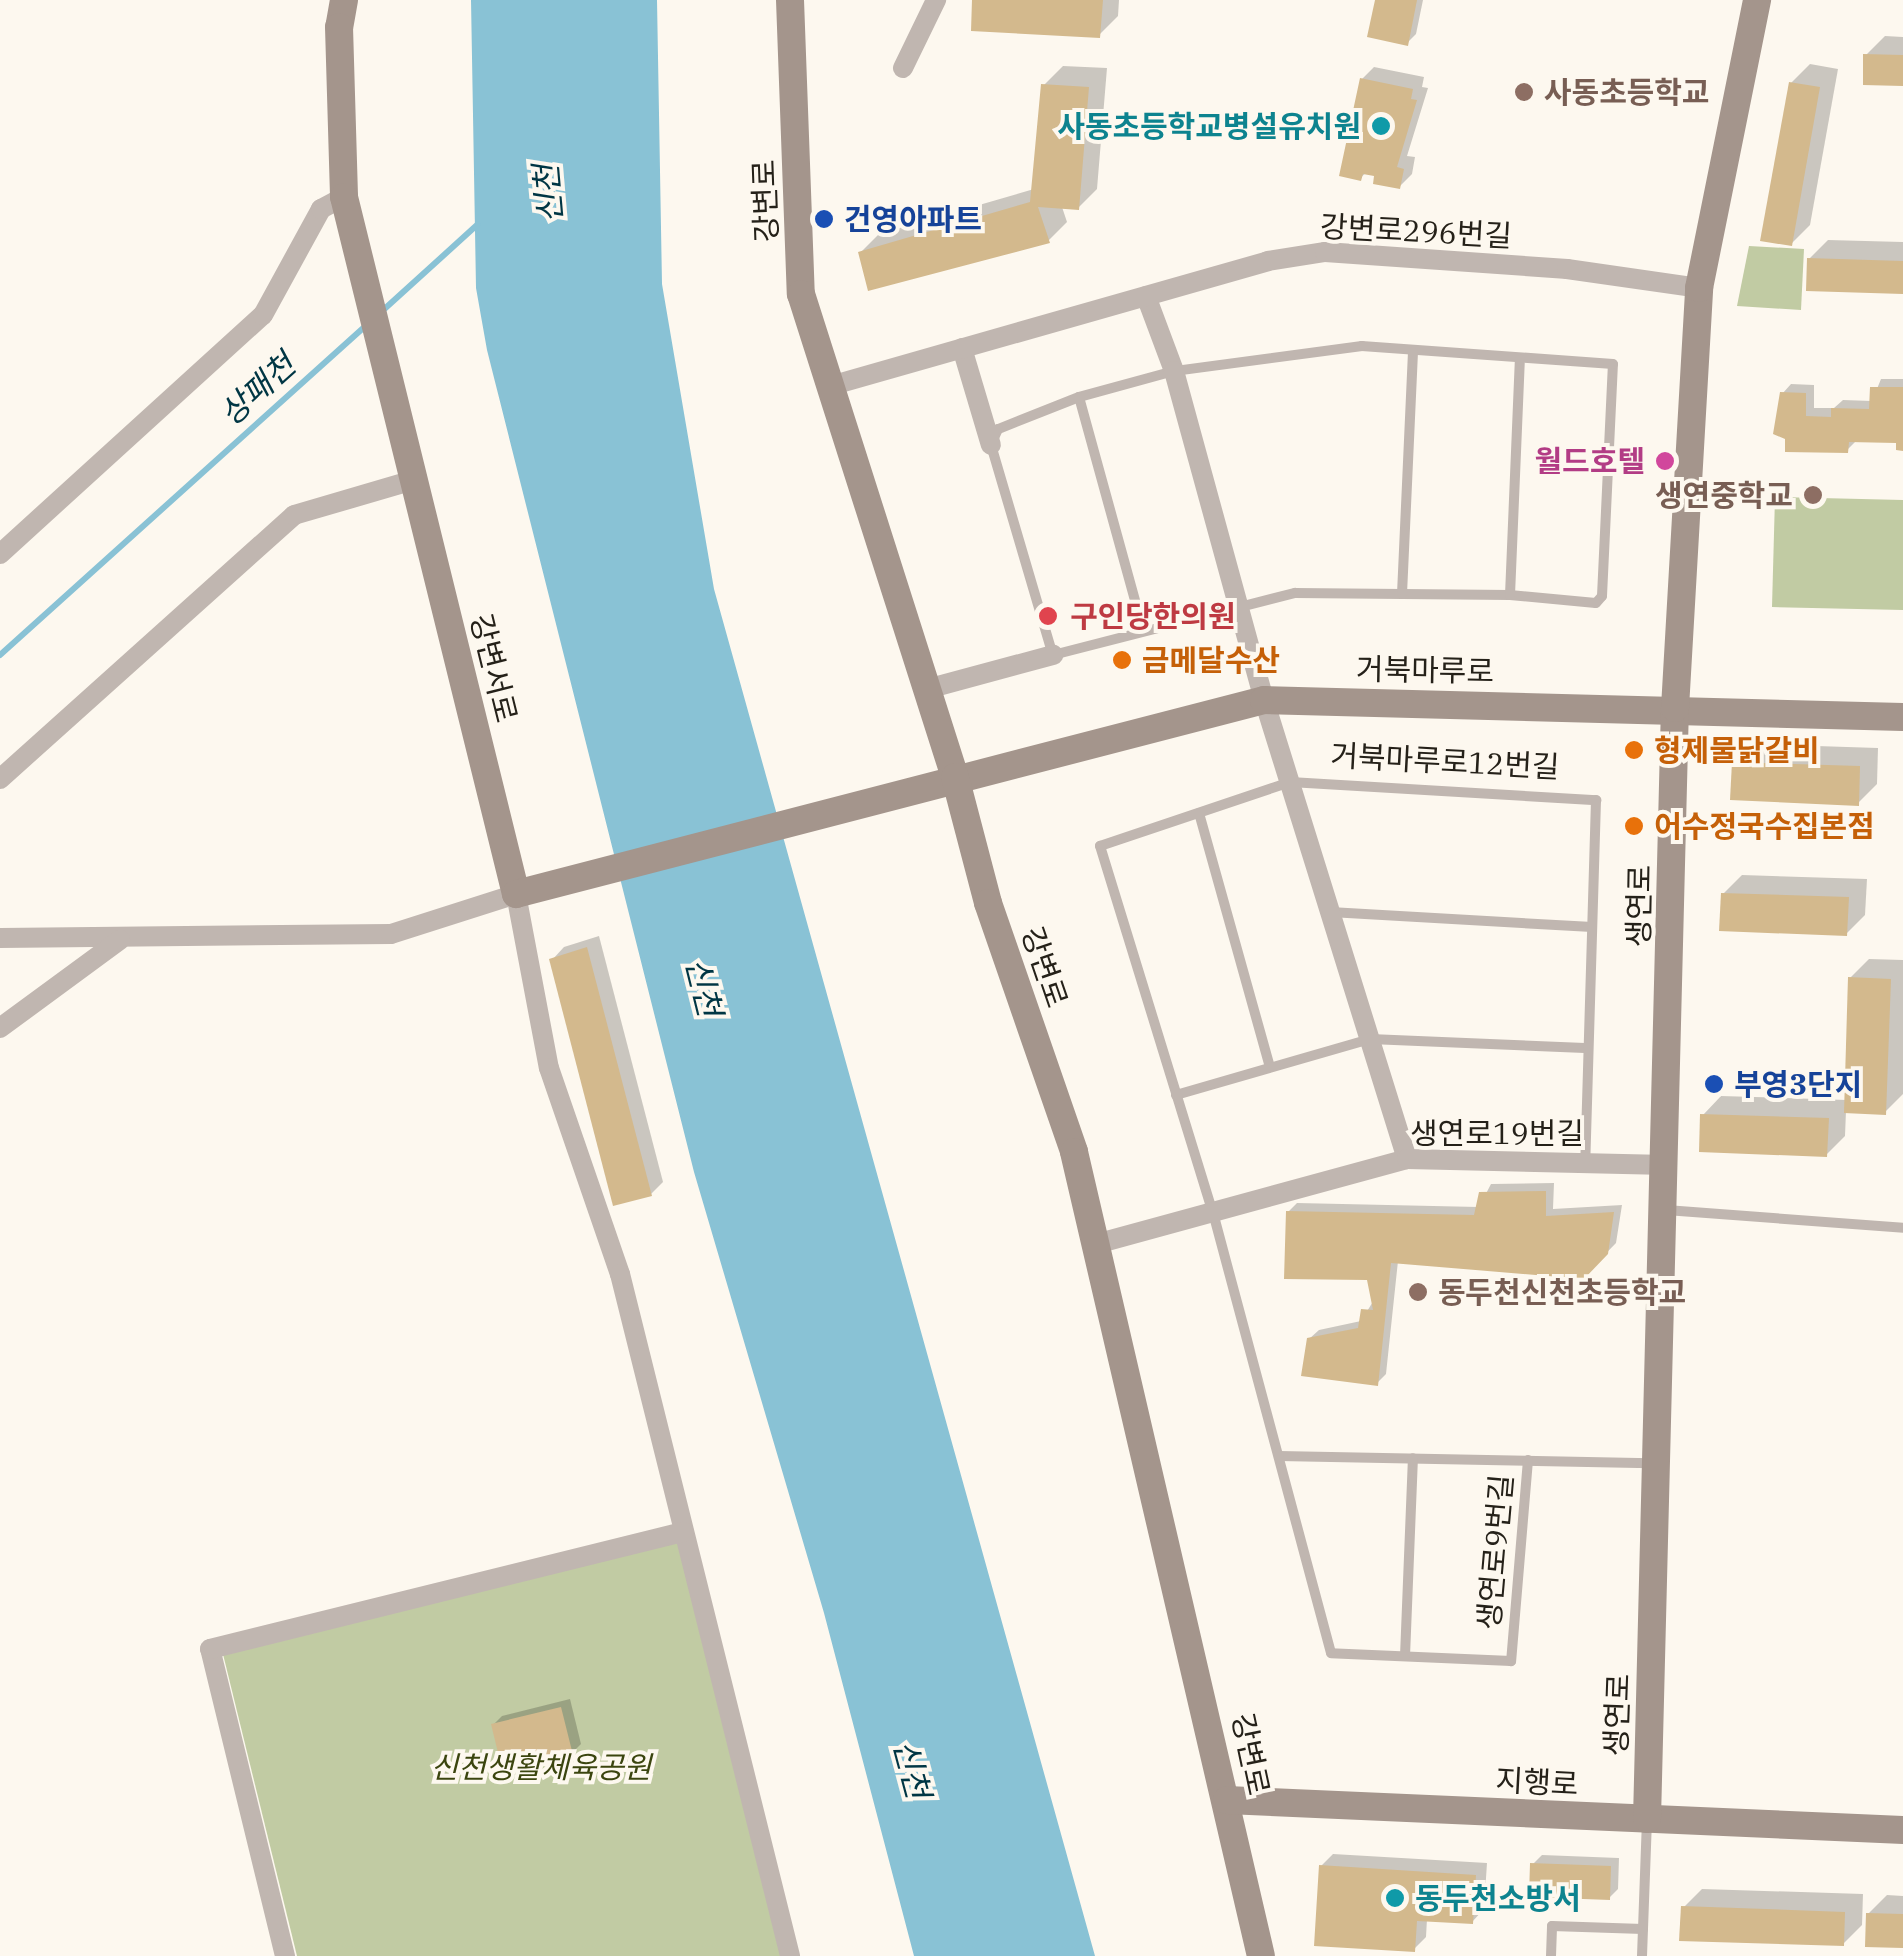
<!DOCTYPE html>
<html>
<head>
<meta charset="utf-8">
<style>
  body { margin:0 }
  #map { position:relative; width:1903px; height:1956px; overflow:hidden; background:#fdf8ef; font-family:"IBM Plex Serif","Noto Sans KR",serif }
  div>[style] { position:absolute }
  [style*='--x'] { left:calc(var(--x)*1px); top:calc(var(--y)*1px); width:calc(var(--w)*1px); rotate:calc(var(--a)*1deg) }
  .green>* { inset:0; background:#c1cba3 }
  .water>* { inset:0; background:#89c2d5 }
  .shadow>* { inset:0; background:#0003 }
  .stream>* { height:6px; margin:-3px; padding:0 3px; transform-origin:3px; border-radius:3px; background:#89c2d5 }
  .building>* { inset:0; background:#d3b98d }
  .lane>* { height:10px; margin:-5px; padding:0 5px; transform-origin:5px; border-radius:5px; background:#c0b6b0 }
  .street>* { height:20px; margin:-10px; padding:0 10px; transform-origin:10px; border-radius:10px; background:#c0b6b0 }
  .secondary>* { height:28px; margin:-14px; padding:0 14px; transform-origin:14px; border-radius:14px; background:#a4958c }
  .dots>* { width:28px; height:28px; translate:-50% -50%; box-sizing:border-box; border:5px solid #fdf8ef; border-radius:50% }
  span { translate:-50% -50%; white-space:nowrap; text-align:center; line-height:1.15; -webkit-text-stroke:8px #fdf8ef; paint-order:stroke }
  .education-label { font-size:30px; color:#785e54; font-weight:700 }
  .left { translate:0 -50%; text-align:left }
  .right { translate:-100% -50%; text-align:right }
  .culture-label { font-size:30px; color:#0d838f; font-weight:700 }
  .street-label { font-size:30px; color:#252119 }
  .transit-label { font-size:30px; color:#164399; font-weight:700 }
  .hotel-label { font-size:30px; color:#b23c85; font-weight:700 }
  .health-label { font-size:30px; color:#be3a42; font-weight:700 }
  .food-label { font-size:30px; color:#c56008; font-weight:700 }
  .park-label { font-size:30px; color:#3b450f; font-style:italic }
  .water-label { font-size:32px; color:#003644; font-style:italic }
</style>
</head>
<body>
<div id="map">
  <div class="green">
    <div style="clip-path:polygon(1749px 246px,1804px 249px,1801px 310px,1737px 306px)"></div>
    <div style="clip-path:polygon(1775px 497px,1903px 500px,1903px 610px,1772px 607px)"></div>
    <div style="clip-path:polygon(682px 1538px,785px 1956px,297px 1956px,222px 1650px)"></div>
  </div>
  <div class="water">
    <div style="clip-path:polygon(471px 0,657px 0,662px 284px,714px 589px,1095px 1956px,914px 1956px,824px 1613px,694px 1172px,487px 350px,476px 288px)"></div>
  </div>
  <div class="shadow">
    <div style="clip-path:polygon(975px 0,1119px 0,1118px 16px,1099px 35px)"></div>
    <div style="clip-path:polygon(1378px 0,1423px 0,1416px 34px,1407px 43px)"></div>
    <div style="clip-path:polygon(1885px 36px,1903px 37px,1903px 84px,1866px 55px)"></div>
    <div style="clip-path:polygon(1810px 64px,1838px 69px,1810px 225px,1791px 244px,1791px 83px)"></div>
    <div style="clip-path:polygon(1063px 66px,1107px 68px,1097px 189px,1078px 208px,1062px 207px,1067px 222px,1048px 241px,860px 253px,879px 234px,1034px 189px,1044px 85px)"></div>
    <div style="clip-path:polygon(1374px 67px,1424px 77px,1422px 87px,1428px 88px,1407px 156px,1415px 157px,1412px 174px,1399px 187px,1367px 172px,1360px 178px,1362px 79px)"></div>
    <div style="clip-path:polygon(1828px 240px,1903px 242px,1903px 292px,1809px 259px)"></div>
    <div style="clip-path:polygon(1881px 379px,1903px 379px,1903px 448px,1898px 440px,1856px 441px,1847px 450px,1788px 449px,1782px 394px,1791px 384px,1814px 385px,1814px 408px,1834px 408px,1843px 400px,1872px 401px)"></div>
    <div style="clip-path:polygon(1753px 744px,1878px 748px,1877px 784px,1858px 803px,1734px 763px)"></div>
    <div style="clip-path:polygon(1742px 875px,1867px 879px,1865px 915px,1846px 934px,1723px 894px)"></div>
    <div style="clip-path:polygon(599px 936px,663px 1182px,651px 1194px,552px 960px,564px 947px)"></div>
    <div style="clip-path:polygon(1869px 959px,1903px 960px,1903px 1094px,1885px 1112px,1846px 1111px,1845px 1136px,1826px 1155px,1703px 1115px,1721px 1096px,1847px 1100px,1850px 978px)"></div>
    <div style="clip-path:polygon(1554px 1183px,1553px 1209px,1622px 1205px,1616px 1243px,1583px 1277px,1398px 1261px,1386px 1374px,1377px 1383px,1309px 1339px,1319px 1330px,1361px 1321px,1374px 1300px,1369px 1277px,1288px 1212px,1297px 1203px,1479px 1207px,1491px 1184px)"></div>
    <div style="clip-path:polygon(570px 1699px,581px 1744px,572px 1753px,493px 1725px,502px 1716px)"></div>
    <div style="clip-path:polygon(1333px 1854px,1487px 1863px,1484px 1909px,1472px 1922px,1427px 1919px,1426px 1937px,1414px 1949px,1321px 1866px)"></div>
    <div style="clip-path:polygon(1542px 1855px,1619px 1858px,1618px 1889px,1609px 1898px,1533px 1864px)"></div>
    <div style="clip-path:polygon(1702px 1889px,1863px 1894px,1862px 1925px,1843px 1944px,1683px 1908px)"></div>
    <div style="clip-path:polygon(1887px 1895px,1903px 1896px,1903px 1946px,1868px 1914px)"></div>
  </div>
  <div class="stream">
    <div style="--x:380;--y:313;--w:132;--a:-42.2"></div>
    <div style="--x:0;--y:655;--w:494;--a:-42"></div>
  </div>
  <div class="building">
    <div style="clip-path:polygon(972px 0,1103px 0,1100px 38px,971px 31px)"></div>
    <div style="clip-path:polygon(1375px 0,1417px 0,1408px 46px,1367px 37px)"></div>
    <div style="clip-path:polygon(1863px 54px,1903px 55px,1903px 86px,1863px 85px)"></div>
    <div style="clip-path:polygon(1360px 78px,1413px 89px,1411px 99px,1417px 100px,1397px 167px,1404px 169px,1400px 189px,1373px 184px,1374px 176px,1363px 174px,1361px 181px,1339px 176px)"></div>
    <div style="clip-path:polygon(1789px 82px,1820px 87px,1792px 246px,1760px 241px)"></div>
    <div style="clip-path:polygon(1041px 84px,1089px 87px,1079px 210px,1038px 207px,1050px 243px,868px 291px,858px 252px,1030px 202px)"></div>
    <div style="clip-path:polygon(1807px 258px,1903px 261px,1903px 294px,1806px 291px)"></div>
    <div style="clip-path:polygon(1870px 387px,1903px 387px,1903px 451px,1896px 450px,1896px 443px,1849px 442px,1848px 453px,1785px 452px,1785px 439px,1773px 434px,1780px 392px,1806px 393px,1806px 416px,1831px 417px,1831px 408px,1869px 409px)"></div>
    <div style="clip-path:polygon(1732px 762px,1860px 766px,1859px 806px,1730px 800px)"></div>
    <div style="clip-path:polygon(1721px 893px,1849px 897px,1847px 936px,1719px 931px)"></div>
    <div style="clip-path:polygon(587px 947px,652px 1196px,613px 1206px,549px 959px)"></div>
    <div style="clip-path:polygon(1848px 977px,1891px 979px,1886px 1115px,1844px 1113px)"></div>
    <div style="clip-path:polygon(1700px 1114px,1829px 1118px,1827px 1157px,1699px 1152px)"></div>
    <div style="clip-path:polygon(1546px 1191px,1546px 1216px,1614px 1212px,1608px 1254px,1584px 1279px,1391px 1263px,1378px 1386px,1301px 1376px,1307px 1338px,1358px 1328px,1361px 1309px,1373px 1310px,1367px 1280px,1284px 1279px,1286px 1211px,1474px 1215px,1479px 1192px)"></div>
    <div style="clip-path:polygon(561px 1707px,573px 1755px,503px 1773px,491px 1724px)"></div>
    <div style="clip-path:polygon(1530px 1863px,1611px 1866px,1610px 1900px,1529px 1897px)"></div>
    <div style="clip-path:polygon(1319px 1865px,1476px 1875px,1473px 1924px,1417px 1921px,1415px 1952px,1314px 1946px)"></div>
    <div style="clip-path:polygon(1681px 1906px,1845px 1912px,1844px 1946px,1679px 1941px)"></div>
    <div style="clip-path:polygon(1866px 1913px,1903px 1914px,1903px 1948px,1865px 1947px)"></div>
  </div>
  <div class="lane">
    <div style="--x:1079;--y:397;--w:87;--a:158.4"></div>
    <div style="--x:998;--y:429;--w:17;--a:114"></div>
    <div style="--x:991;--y:445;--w:219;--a:73.6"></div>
    <div style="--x:1053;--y:655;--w:250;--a:-14.4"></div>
    <div style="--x:1295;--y:593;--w:215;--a:0.5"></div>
    <div style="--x:1510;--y:595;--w:86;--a:5.3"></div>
    <div style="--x:1596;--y:603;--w:9;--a:-49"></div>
    <div style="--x:1602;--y:596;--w:232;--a:-87.3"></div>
    <div style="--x:1613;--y:364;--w:252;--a:-175.9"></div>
    <div style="--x:1362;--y:346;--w:190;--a:172.4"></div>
    <div style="--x:1174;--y:371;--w:98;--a:164.7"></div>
    <div style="--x:1079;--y:397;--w:242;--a:74.6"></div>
    <div style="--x:1402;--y:594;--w:242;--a:-87.4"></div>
    <div style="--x:1510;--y:595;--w:236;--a:-87.6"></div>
    <div style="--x:1199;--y:813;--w:261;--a:74.4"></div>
    <div style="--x:1330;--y:912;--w:258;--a:3.3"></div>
    <div style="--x:1176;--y:1095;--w:202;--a:-16.1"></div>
    <div style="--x:1370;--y:1039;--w:215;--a:2.4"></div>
    <div style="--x:1666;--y:1210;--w:238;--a:4.3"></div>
    <div style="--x:1279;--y:1456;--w:372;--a:1.1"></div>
    <div style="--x:1528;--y:1460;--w:202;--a:94.8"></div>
    <div style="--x:1511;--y:1661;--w:180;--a:-177.5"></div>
    <div style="--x:1331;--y:1653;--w:459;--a:-105"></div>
    <div style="--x:1212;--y:1210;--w:381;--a:-107.1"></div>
    <div style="--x:1100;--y:846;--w:200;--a:-18.6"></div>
    <div style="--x:1290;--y:782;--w:307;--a:3.4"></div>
    <div style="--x:1596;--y:800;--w:362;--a:91.7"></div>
    <div style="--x:1405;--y:1656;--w:198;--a:-87.7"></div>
    <div style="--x:1551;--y:1956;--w:30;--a:-88"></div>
    <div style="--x:1552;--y:1926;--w:91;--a:1.9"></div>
    <div style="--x:1642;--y:1956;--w:136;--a:-87.9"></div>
  </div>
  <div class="street">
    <div style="--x:903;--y:68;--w:76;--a:-64.1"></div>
    <div style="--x:1146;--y:296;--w:80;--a:69.5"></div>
    <div style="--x:1174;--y:371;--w:341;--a:74.7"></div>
    <div style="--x:1264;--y:700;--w:481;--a:72.7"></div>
    <div style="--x:962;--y:348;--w:101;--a:73.4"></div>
    <div style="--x:830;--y:386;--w:455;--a:-15.9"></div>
    <div style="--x:1268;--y:261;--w:58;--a:-9"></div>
    <div style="--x:1325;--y:252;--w:243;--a:4"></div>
    <div style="--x:1567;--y:269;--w:133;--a:8.2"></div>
    <div style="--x:0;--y:554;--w:355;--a:-42.3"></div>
    <div style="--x:263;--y:315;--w:121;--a:-61.3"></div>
    <div style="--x:321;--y:209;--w:26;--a:-28"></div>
    <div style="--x:927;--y:689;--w:131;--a:-15.1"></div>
    <div style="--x:0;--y:779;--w:395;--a:-41.9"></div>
    <div style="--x:294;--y:515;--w:125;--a:-16.3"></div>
    <div style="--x:0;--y:938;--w:391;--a:-0.6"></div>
    <div style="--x:391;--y:934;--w:131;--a:-17.7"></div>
    <div style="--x:516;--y:894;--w:177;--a:79.3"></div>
    <div style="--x:549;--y:1068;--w:218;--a:71"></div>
    <div style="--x:620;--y:1274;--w:703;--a:76"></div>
    <div style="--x:0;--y:1028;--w:149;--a:-36.3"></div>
    <div style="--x:1096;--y:1244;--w:322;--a:-15.3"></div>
    <div style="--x:1407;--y:1159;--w:260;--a:1.3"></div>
    <div style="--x:285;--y:1956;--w:316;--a:-103.7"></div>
    <div style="--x:210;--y:1649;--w:488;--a:-13.9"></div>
  </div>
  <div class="secondary">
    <div style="--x:344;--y:0;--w:27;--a:100"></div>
    <div style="--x:339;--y:27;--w:170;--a:88.3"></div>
    <div style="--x:344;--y:197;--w:718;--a:76.14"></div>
    <div style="--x:516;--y:894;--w:773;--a:-14.54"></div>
    <div style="--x:1264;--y:700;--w:639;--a:1.52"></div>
    <div style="--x:790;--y:0;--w:294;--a:87.9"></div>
    <div style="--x:801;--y:294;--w:507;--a:72.32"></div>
    <div style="--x:955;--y:777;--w:130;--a:75.3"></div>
    <div style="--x:988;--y:903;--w:263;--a:70.9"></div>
    <div style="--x:1074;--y:1152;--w:825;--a:76.91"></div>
    <div style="--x:1227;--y:1800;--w:677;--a:2.54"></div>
    <div style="--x:1647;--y:1819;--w:1111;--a:-88.56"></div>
    <div style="--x:1675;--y:708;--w:421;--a:-86.7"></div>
    <div style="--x:1699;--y:288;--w:294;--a:-78.6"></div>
  </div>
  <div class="dots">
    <div style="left:1524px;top:92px;background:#8d6e63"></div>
    <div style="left:1381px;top:126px;background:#0f9aa8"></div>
    <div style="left:824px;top:219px;background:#1a4fb4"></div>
    <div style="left:1665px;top:461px;background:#d1479c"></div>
    <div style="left:1813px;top:495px;background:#8d6e63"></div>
    <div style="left:1048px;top:616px;background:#e0444e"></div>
    <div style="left:1122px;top:660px;background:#e8710a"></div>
    <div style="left:1634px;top:750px;background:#e8710a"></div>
    <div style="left:1634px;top:826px;background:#e8710a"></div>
    <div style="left:1714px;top:1084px;background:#1a4fb4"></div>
    <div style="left:1418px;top:1292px;background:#8d6e63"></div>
    <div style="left:1395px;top:1898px;background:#0f9aa8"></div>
  </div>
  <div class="education-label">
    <span class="left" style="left:1544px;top:92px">사동초등학교</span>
    <span class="right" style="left:1793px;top:495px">생연중학교</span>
    <span class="left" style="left:1438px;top:1292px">동두천신천초등학교</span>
  </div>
  <div class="culture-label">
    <span class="right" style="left:1361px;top:126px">사동초등학교병설유치원</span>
    <span class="left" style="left:1415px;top:1898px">동두천소방서</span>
  </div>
  <div class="street-label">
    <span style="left:765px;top:201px;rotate:-92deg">강변로</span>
    <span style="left:1416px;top:231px;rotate:3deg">강변로296번길</span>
    <span style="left:494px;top:668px;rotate:76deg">강변서로</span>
    <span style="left:1425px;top:670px;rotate:1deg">거북마루로</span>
    <span style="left:1445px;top:761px;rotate:3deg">거북마루로12번길</span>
    <span style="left:1639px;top:906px;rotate:-89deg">생연로</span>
    <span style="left:1045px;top:967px;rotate:71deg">강변로</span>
    <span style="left:1497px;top:1133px">생연로19번길</span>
    <span style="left:1495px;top:1552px;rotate:-85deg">생연로9번길</span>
    <span style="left:1617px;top:1715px;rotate:-88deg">생연로</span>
    <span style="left:1251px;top:1754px;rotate:78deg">강변로</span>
    <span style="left:1537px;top:1782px;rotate:3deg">지행로</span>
  </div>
  <div class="transit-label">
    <span class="left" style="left:844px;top:219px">건영아파트</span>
    <span class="left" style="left:1734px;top:1084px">부영3단지</span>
  </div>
  <div class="hotel-label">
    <span class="right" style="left:1645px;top:461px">월드호텔</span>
  </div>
  <div class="health-label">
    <span class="left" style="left:1070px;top:616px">구인당한의원</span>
  </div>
  <div class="food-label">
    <span class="left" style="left:1142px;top:660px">금메달수산</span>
    <span class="left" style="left:1654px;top:750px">형제물닭갈비</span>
    <span class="left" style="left:1654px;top:826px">어수정국수집본점</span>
  </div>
  <div class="park-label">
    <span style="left:541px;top:1767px">신천생활체육공원</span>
  </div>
  <div class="water-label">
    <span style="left:548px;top:194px;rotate:-95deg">신천</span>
    <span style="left:257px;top:389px;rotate:-42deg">상패천</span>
    <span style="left:704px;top:987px;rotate:76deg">신천</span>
    <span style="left:912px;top:1769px;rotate:75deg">신천</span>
  </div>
</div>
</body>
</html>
